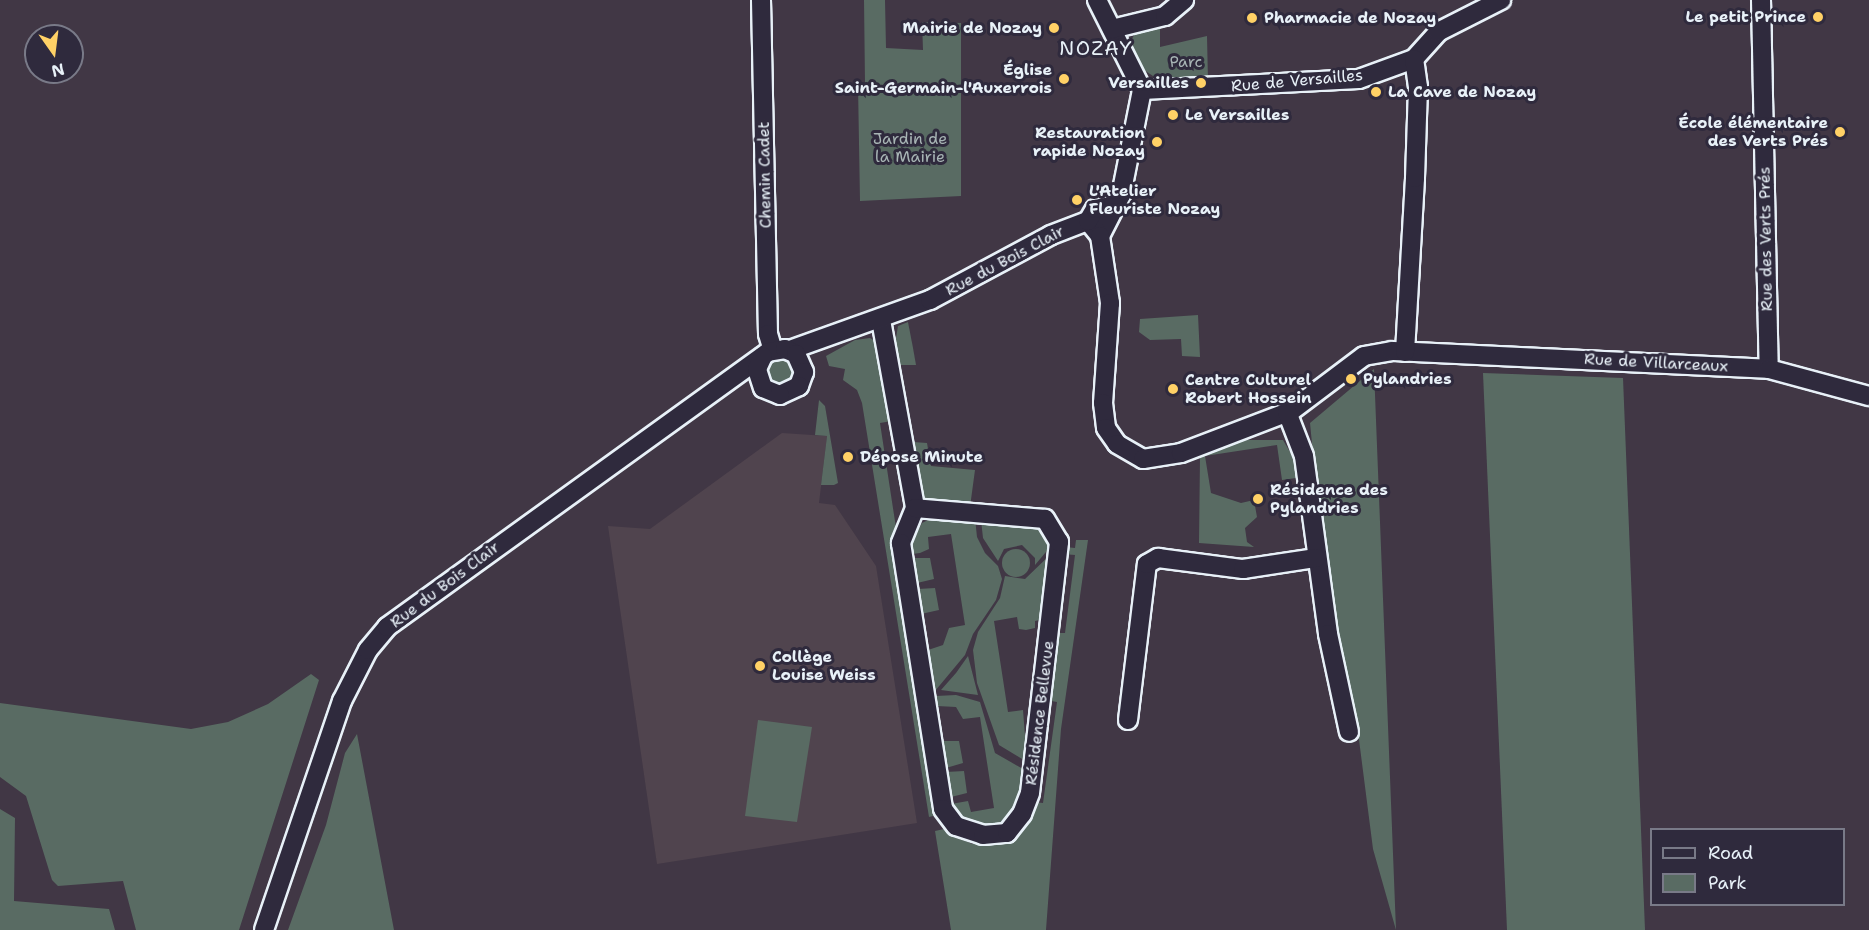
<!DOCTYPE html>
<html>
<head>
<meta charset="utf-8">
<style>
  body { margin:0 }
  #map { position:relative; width:1869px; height:930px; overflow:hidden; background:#413745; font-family:"Shantell Sans",sans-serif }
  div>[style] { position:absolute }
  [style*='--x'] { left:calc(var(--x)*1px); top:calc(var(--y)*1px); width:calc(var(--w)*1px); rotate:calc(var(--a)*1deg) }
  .built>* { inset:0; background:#50444e }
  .green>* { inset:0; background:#596b63 }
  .round { border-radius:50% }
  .roads { filter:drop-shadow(2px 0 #e8f1f8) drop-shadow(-2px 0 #e8f1f8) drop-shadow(0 2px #e8f1f8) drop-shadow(0 -2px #e8f1f8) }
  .minor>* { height:18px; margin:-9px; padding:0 9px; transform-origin:9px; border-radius:9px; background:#2f2a3d }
  .dots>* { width:16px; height:16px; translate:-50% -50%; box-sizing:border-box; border:3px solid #2f2a3d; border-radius:50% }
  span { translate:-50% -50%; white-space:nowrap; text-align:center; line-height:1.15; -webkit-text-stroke:6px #2f2a3d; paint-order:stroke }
  .poi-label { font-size:16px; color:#e8f1f8; font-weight:700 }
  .right { translate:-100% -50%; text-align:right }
  .left { translate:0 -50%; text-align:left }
  .park-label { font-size:16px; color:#a8b5b5 }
  .street-label { font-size:16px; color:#e8f1f8 }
  .quarter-label { font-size:20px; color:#e8f1f8; letter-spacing:1.5px }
  .legend { position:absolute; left:1650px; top:828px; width:195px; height:78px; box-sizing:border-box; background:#2f2a3d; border:2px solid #797a88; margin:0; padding:8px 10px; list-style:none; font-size:18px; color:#e8f1f8 }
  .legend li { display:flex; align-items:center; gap:12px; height:30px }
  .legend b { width:30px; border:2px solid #797a88 }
  .north { position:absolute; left:24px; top:24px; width:60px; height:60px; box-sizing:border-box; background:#2f2a3d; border:2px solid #797a88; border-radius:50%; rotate:166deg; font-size:16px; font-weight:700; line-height:24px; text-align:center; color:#e8f1f8 }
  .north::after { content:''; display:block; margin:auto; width:21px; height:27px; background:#ffd166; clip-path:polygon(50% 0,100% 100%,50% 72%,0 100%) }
</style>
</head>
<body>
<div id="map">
  <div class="built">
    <div style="clip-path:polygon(782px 433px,827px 436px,819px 503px,835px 505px,876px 566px,917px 823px,657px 864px,608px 526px,650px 529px)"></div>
  </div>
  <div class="green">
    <div style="clip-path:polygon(864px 0,885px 0,886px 48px,923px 50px,922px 22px,961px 23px,961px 196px,860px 201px,858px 85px,865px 84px)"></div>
    <div style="clip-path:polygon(1160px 26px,1160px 47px,1207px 36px,1208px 81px,1159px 80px,1144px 70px,1130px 42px,1136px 32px)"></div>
    <div style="clip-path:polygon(1198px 315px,1200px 357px,1182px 356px,1181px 339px,1150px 340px,1139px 332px,1140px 319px)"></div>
    <div style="clip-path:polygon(908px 322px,913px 348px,916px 365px,900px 365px,895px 344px,898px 326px)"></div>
    <div style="clip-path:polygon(870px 338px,877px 342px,892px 421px,880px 423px,909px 613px,902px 615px,933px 816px,929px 817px,862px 403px,857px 390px,843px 380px,845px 369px,829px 366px,826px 356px,855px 340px)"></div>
    <div class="round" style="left:766px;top:358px;width:28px;height:28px"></div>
    <div style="clip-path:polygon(1374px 369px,1396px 930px,1373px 849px,1358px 732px,1325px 577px,1310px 423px)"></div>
    <div style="clip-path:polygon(1483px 373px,1623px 378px,1645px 930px,1507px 930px)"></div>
    <div style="clip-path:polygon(819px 400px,825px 406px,838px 483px,834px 485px,821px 485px,827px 436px,815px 435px)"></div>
    <div style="clip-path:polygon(1243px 440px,1283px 440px,1293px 457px,1296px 478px,1282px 480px,1277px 445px,1205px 456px,1211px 493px,1241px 503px,1254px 500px,1257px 517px,1245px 528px,1247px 542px,1254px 547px,1199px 543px,1200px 457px)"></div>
    <div style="clip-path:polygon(913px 442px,927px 443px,931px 466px,975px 470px,970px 507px,939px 504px,925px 498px,917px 488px,910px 445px)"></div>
    <div style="clip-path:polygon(975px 518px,977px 537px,985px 553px,998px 566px,1002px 579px,996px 600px,973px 634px,965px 655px,935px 691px,928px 650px,943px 645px,949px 628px,965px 625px,951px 534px,928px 537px,929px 549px,920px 553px,912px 554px,912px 542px,922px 523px,930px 519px)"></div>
    <div style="clip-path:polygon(981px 520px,1030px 524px,1041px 530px,1051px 546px,1035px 565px,1035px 558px,1022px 545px,1004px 549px,998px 561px,983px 538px)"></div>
    <div style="clip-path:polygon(1076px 540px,1088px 540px,1061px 729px,1046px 930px,951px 930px,935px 831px,944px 829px,972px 844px,1007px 839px,1025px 825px,1034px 802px,1043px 803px,1057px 702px,1046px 700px,1054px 633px,1065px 633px,1075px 555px,1063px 554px,1066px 547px,1075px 548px)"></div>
    <div class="round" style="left:1002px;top:549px;width:28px;height:28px"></div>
    <div style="clip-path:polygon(1053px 552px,1044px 619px,1035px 621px,1035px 628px,1026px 630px,1019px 629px,1017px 617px,994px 621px,1008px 712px,1023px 710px,1027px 762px,999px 745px,977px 683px,973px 650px,978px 632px,1000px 598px,1005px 576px,1025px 579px)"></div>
    <div style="clip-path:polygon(914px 558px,930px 558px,934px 579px,917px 583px)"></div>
    <div style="clip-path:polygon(935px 588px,939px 610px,921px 614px,918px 589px)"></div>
    <div style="clip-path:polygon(968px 656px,978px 695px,941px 690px,956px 673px)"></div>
    <div style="clip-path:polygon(311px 674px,319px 680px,239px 930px,136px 930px,123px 881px,58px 886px,52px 880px,26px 796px,0 777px,0 703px,191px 729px,228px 722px,268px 704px)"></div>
    <div style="clip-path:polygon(956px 695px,980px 702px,995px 753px,1023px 769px,1021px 800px,1014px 816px,998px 831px,957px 819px,951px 804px,968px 801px,971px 812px,994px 808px,980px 717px,963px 719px,956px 707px,937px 706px,936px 696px)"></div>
    <div style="clip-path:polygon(758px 720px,812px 727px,797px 822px,745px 816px)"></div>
    <div style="clip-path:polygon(357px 734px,394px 930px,288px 930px,326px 825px,345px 753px)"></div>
    <div style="clip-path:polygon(942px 741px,959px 741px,963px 763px,946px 768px)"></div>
    <div style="clip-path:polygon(964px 771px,967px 793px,951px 797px,946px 772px)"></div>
    <div style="clip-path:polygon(0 809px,15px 818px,14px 901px,109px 909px,115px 930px,0 930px)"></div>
  </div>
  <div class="roads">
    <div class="minor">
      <div style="--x:761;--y:0;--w:334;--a:88.8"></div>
      <div style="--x:768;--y:334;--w:17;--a:73"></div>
      <div style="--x:1097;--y:0;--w:101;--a:63.4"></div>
      <div style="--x:1142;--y:90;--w:107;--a:101.3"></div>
      <div style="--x:1121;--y:195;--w:46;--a:117.1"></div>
      <div style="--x:1761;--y:0;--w:369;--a:88.8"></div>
      <div style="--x:1112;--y:29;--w:55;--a:-13.8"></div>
      <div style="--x:1165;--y:16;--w:25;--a:-40"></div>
      <div style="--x:1142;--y:90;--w:217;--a:-2.9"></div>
      <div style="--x:1359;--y:79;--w:59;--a:-20"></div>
      <div style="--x:1414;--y:59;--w:36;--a:-48"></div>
      <div style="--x:1438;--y:32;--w:71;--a:-26.9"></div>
      <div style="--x:1088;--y:221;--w:19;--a:51"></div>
      <div style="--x:1100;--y:236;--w:68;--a:81.5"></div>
      <div style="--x:1110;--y:303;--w:100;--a:94"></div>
      <div style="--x:1103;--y:403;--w:25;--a:83"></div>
      <div style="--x:1106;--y:428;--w:19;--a:55"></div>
      <div style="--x:1117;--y:444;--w:30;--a:30"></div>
      <div style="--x:1143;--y:459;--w:38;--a:-9"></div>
      <div style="--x:1181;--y:453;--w:118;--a:-20.9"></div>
      <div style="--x:1291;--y:411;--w:91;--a:-37"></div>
      <div style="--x:1364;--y:356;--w:28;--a:-10"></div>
      <div style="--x:1392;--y:351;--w:377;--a:2.7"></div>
      <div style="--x:1769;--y:369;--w:104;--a:15.1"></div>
      <div style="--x:881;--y:320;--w:191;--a:79.7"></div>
      <div style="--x:915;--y:508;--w:38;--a:112"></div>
      <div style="--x:901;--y:543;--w:269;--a:81"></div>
      <div style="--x:943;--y:809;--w:21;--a:53"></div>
      <div style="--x:956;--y:826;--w:28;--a:18"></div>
      <div style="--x:983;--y:835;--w:24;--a:-5"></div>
      <div style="--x:1007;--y:833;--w:24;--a:-52"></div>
      <div style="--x:1022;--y:814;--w:22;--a:-69"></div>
      <div style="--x:1030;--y:793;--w:253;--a:-83.4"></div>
      <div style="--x:1059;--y:542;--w:27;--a:-121"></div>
      <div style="--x:1045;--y:519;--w:130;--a:-175.2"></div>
      <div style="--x:790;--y:350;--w:149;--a:-19.7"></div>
      <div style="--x:930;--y:300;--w:137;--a:-28.2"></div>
      <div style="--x:1051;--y:235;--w:40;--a:-21"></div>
      <div style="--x:1088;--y:221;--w:14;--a:-60"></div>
      <div style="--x:1095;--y:209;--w:20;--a:-11"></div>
      <div style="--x:1405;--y:352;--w:174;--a:-86.7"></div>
      <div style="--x:1415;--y:178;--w:91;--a:-88.1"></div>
      <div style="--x:1418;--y:87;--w:28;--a:-98"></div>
      <div style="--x:1287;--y:412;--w:47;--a:68.9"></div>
      <div style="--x:1304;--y:456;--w:180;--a:82.3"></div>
      <div style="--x:1328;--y:634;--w:100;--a:77.9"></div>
      <div style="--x:1128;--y:720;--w:157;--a:-83.1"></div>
      <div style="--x:1147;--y:564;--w:13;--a:-29"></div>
      <div style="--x:1158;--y:558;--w:86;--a:7.4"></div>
      <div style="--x:1243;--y:569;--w:74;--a:-8.6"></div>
      <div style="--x:264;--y:930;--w:242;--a:-71.2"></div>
      <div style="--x:342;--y:701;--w:57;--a:-63"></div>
      <div style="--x:368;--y:650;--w:30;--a:-50"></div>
      <div style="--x:387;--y:627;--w:470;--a:-35.8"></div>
      <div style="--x:768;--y:352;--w:17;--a:-10"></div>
      <div style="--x:785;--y:349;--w:12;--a:24"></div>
      <div style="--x:796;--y:354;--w:20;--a:66"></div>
      <div style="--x:804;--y:372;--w:15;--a:110"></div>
      <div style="--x:799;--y:386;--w:21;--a:155"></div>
      <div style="--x:780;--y:395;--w:18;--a:-158"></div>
      <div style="--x:763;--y:388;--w:20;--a:-108"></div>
      <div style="--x:757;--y:369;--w:14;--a:-65"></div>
    </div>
  </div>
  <div class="dots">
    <div style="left:1818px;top:17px;background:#ffd166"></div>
    <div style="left:1252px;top:18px;background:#ffd166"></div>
    <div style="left:1054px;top:28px;background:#ffd166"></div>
    <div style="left:1064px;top:79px;background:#ffd166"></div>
    <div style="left:1201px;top:83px;background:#ffd166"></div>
    <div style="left:1376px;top:92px;background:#ffd166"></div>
    <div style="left:1173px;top:115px;background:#ffd166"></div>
    <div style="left:1840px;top:132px;background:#ffd166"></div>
    <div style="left:1157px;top:142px;background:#ffd166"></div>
    <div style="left:1077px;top:200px;background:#ffd166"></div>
    <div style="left:1351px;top:379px;background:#ffd166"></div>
    <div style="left:1173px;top:389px;background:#ffd166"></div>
    <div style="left:848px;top:457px;background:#ffd166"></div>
    <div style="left:1258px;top:499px;background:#ffd166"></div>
    <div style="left:760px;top:666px;background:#ffd166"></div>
  </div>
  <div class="poi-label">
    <span class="right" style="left:1806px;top:17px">Le petit Prince</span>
    <span class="left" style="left:1264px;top:18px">Pharmacie de Nozay</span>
    <span class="right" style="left:1042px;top:28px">Mairie de Nozay</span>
    <span class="right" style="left:1052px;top:79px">Église<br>Saint-Germain-l'Auxerrois</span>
    <span class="right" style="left:1189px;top:83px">Versailles</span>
    <span class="left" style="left:1388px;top:92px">La Cave de Nozay</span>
    <span class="left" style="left:1185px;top:115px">Le Versailles</span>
    <span class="right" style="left:1828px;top:132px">École élémentaire<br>des Verts Prés</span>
    <span class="right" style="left:1145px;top:142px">Restauration<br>rapide Nozay</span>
    <span class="left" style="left:1089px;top:200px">L'Atelier<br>Fleuriste Nozay</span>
    <span class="left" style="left:1363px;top:379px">Pylandries</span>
    <span class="left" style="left:1185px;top:389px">Centre Culturel<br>Robert Hossein</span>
    <span class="left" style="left:860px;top:457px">Dépose Minute</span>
    <span class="left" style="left:1270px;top:499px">Résidence des<br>Pylandries</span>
    <span class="left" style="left:772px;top:666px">Collège<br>Louise Weiss</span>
  </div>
  <div class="park-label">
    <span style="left:1186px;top:62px">Parc</span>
    <span style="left:910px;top:148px">Jardin de<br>la Mairie</span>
  </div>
  <div class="street-label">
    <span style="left:1297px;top:81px;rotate:-5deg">Rue de Versailles</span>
    <span style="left:765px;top:175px;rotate:-91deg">Chemin Cadet</span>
    <span style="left:1766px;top:239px;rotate:-91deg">Rue des Verts Prés</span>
    <span style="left:1005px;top:261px;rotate:-28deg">Rue du Bois Clair</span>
    <span style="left:1656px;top:363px;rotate:3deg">Rue de Villarceaux</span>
    <span style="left:445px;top:585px;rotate:-37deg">Rue du Bois Clair</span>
    <span style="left:1040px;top:713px;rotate:-83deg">Résidence Bellevue</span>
  </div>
  <div class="quarter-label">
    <span style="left:1096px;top:48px">NOZAY</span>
  </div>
  <ul class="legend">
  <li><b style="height:8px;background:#2f2a3d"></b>Road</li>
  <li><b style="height:16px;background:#596b63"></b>Park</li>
  </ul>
  <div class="north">N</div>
</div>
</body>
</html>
